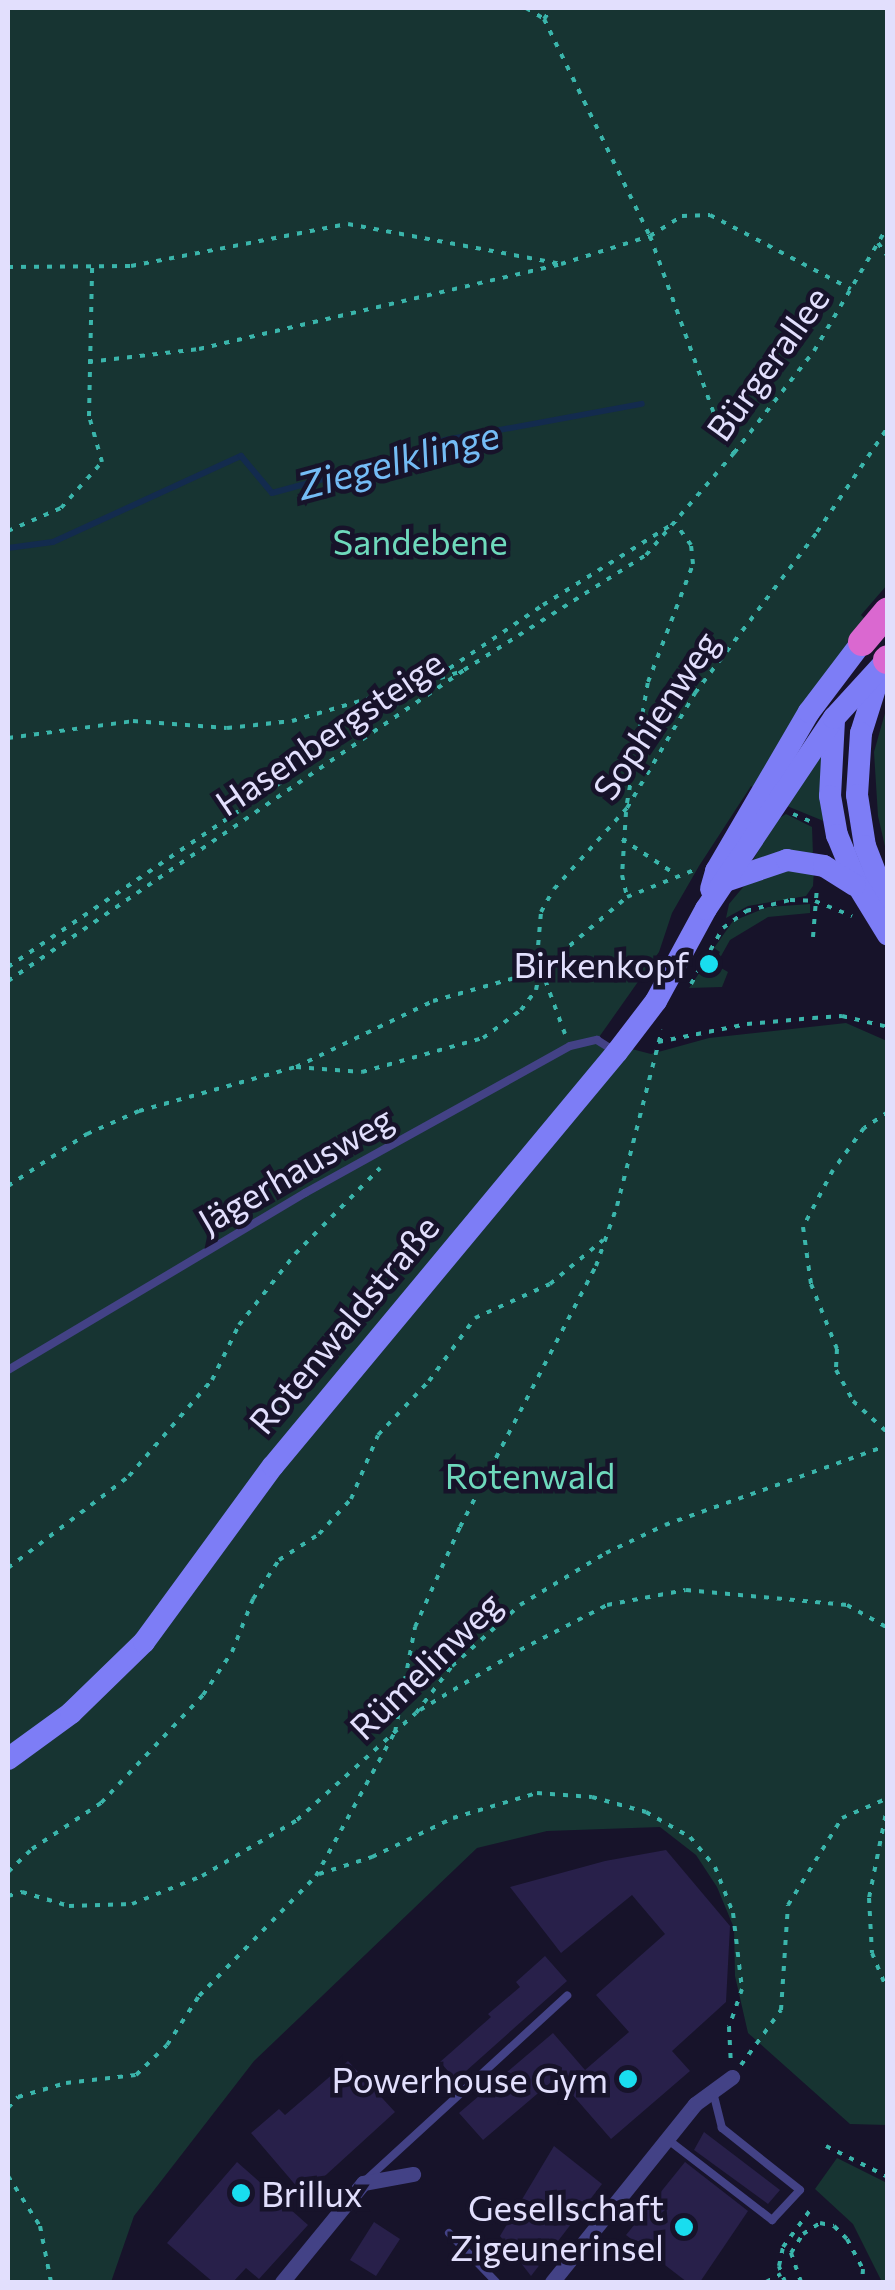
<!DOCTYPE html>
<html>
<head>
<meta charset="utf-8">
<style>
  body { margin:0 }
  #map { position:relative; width:895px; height:2290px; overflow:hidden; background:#17132a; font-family:Commissioner,sans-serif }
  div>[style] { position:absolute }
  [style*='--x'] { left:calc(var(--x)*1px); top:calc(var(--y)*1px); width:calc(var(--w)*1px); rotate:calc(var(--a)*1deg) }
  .green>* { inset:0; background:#173432 }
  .stream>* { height:6px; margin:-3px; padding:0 3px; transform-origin:3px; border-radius:3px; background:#132b4e }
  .building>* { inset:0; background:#28204a }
  .path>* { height:4px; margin-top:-2px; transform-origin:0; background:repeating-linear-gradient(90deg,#3ab5ab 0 5px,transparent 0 13px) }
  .service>* { height:8px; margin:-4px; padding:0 4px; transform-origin:4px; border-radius:4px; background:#434286 }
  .minor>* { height:15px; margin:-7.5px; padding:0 7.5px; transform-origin:7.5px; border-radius:7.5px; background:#434286 }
  .secondary>* { height:22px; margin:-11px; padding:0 11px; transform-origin:11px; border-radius:11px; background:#7d7df6 }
  .trunk>* { height:28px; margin:-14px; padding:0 14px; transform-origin:14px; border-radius:14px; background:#da68d0 }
  .dots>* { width:28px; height:28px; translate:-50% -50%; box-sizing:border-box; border:5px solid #17132a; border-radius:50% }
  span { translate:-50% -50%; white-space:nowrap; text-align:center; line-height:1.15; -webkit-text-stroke:9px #17132a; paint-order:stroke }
  .street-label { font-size:35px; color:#e2dffd }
  .park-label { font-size:35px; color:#6ed9bc }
  .poi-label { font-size:35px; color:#e2dffd }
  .right { translate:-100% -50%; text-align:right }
  .left { translate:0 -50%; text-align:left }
  .water-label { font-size:38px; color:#74bcf5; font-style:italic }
  .frame { position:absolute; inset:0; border:10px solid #e2dffd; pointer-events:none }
</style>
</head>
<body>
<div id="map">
  <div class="green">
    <div style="clip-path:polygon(8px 8px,887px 8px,887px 585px,861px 615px,865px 619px,757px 789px,751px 786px,699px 866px,672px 913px,659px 952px,597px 1040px,651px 1054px,709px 1038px,846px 1023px,887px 1041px,887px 2125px,850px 2124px,748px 2033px,735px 1976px,734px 1928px,717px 1887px,696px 1855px,660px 1827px,547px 1831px,477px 1848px,254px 2061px,134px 2216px,111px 2282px,8px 2282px)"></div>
    <div style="clip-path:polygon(887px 706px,888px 706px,887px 855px,878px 816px,874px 752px)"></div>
    <div style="clip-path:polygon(820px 756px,822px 758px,826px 822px,787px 806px)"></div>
    <div style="clip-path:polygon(786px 814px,812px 827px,813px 855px,753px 860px,776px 820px)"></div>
    <div style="clip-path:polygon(814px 869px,813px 886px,806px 896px,748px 906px,726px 918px,729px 904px,749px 880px,768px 871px)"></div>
    <div style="clip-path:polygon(810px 904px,810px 913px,768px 917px,730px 940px,716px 965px,728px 972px,722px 987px,689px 988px,700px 972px,707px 974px,720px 952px,714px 948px,733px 921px,768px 907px)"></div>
    <div style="clip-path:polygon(837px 2158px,887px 2183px,887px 2282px,882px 2282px,853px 2224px,815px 2189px)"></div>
  </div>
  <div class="stream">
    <div style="--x:8;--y:548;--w:45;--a:-7.6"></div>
    <div style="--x:53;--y:542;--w:207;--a:-24.6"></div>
    <div style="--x:241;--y:456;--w:48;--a:50"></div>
    <div style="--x:272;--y:493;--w:111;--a:-15.2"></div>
    <div style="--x:379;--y:464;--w:70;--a:-20"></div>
    <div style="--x:445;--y:440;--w:200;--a:-10.4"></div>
  </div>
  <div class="building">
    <div style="clip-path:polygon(666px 1850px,730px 1926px,726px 2002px,672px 2051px,690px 2071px,611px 2139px,557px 2077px,483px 2140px,459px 2113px,553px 2033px,585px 2070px,629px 2032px,596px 1995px,665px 1934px,632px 1895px,561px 1953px,510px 1887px,605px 1861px)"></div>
    <div style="clip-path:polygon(545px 1956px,567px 1981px,456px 2080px,440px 2062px,491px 2017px,488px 2014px,520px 1987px,516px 1982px)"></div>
    <div style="clip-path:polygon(348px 2061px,395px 2112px,304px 2195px,251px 2133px,279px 2109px,285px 2115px)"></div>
    <div style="clip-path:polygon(704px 2132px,780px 2190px,768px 2204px,694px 2150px)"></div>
    <div style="clip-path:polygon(554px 2146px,602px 2184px,531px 2276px,500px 2236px)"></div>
    <div style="clip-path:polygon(237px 2162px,308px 2225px,259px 2279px,246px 2268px,233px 2282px,213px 2282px,167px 2243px)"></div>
    <div style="clip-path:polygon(685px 2162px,748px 2211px,700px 2282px,687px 2282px,626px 2235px)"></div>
    <div style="clip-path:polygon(374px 2222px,400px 2239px,376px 2276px,350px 2260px)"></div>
  </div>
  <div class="path">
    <div style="--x:526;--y:8;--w:21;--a:31"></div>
    <div style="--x:544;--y:19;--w:242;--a:64"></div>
    <div style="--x:650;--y:236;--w:218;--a:70.2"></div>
    <div style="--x:724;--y:441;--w:16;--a:50"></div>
    <div style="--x:544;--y:19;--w:14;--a:-54"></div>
    <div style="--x:878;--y:243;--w:17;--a:54"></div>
    <div style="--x:8;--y:267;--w:123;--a:-0.5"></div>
    <div style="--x:131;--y:266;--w:221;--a:-11"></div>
    <div style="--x:348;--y:224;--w:217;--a:10.6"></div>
    <div style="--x:561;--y:264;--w:93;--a:-17.5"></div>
    <div style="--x:650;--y:236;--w:38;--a:-32"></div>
    <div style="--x:682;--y:216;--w:28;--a:-2"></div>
    <div style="--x:710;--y:215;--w:159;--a:27.7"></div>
    <div style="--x:88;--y:362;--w:112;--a:-6.7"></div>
    <div style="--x:199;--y:349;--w:369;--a:-13.2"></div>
    <div style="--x:8;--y:531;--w:58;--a:-23.5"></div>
    <div style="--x:61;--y:508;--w:62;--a:-48.3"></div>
    <div style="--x:102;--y:462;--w:48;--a:-105.8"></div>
    <div style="--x:89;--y:416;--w:148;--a:-88.8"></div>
    <div style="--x:440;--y:678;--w:21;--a:-17"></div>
    <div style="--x:8;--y:738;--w:126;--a:-7.7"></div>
    <div style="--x:133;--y:721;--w:94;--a:4.3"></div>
    <div style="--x:227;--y:728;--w:65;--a:-6.1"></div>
    <div style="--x:292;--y:721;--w:145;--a:-16.4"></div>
    <div style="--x:627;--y:803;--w:123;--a:-80.2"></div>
    <div style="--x:648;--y:682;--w:126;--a:-69.1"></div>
    <div style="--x:693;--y:564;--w:19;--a:-96"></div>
    <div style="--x:691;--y:545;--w:27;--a:-126"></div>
    <div style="--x:626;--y:812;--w:63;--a:93.6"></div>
    <div style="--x:622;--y:875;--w:23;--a:77"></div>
    <div style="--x:793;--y:814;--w:25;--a:23"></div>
    <div style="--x:622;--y:839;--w:64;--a:33.4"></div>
    <div style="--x:813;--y:937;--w:50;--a:-85.4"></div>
    <div style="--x:8;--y:967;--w:646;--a:-34.08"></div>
    <div style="--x:543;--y:605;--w:151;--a:-32"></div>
    <div style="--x:8;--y:981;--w:552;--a:-34.29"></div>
    <div style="--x:464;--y:670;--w:215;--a:-32.3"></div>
    <div style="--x:646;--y:555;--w:135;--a:-49.2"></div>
    <div style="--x:734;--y:453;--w:130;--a:-51.9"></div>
    <div style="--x:814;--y:351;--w:145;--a:-59.4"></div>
    <div style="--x:691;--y:984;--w:64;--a:-60.3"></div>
    <div style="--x:723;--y:928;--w:29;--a:-36"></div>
    <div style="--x:746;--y:911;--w:45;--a:-14"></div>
    <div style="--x:790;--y:900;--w:25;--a:2"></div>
    <div style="--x:815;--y:901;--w:40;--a:22"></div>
    <div style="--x:565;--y:1034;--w:81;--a:-110.2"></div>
    <div style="--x:537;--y:958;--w:46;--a:-85"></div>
    <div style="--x:541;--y:912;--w:26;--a:-61"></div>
    <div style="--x:554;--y:889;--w:109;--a:-48"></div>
    <div style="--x:627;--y:808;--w:134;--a:-59.4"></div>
    <div style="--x:695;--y:693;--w:202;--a:-52.8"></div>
    <div style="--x:817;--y:532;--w:127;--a:-55.9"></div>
    <div style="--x:658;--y:1042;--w:91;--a:-11.4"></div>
    <div style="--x:747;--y:1024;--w:66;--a:-5.2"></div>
    <div style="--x:813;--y:1018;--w:29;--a:-4"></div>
    <div style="--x:842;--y:1016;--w:47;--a:13.4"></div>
    <div style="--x:296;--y:1067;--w:66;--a:4.3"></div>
    <div style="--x:362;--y:1072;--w:126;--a:-15.7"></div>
    <div style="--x:483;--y:1038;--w:47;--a:-36.4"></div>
    <div style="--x:521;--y:1010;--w:25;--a:-53"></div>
    <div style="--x:536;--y:990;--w:16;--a:-79"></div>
    <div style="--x:888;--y:1112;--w:29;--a:146"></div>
    <div style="--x:864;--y:1128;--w:52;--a:126.4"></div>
    <div style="--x:833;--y:1170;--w:64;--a:117.8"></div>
    <div style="--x:803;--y:1227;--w:58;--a:82"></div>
    <div style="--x:811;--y:1284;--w:70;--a:68.2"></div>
    <div style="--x:837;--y:1349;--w:21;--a:93"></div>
    <div style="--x:836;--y:1370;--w:35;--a:61"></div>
    <div style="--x:853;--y:1401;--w:47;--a:42.4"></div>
    <div style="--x:8;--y:1186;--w:95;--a:-33.4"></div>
    <div style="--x:87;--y:1134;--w:57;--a:-23.9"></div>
    <div style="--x:139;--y:1111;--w:163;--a:-15.7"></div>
    <div style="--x:296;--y:1067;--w:152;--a:-25.7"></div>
    <div style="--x:433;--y:1001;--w:111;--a:-15.7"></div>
    <div style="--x:540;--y:971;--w:114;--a:-40.4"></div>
    <div style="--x:627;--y:897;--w:72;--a:-21.9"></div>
    <div style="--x:8;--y:1568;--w:152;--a:-37.2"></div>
    <div style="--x:129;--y:1476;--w:127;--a:-49.2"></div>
    <div style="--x:212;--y:1380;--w:61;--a:-63.9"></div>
    <div style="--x:239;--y:1325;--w:90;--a:-51.7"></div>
    <div style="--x:295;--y:1254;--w:121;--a:-45.3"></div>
    <div style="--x:420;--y:1710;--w:117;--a:-31"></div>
    <div style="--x:520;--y:1650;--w:98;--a:-27.3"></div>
    <div style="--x:607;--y:1605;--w:80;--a:-10.8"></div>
    <div style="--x:686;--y:1590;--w:162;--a:5.3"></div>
    <div style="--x:847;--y:1605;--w:47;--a:29.3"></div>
    <div style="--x:888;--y:1803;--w:97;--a:101.3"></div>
    <div style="--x:869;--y:1898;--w:55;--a:86.9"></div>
    <div style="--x:872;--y:1953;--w:42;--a:67.7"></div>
    <div style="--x:8;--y:1872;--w:33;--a:-44"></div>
    <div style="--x:32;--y:1849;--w:83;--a:-33.7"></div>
    <div style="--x:101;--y:1803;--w:149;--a:-46.6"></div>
    <div style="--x:203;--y:1695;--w:52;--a:-56"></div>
    <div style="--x:232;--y:1652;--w:57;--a:-68.4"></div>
    <div style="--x:253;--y:1599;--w:47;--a:-56.3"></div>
    <div style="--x:279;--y:1560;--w:48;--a:-33"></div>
    <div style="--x:319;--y:1534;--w:47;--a:-47.6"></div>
    <div style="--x:351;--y:1499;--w:69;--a:-67.1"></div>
    <div style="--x:378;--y:1435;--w:74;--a:-46.6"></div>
    <div style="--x:429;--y:1381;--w:78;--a:-53.9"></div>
    <div style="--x:475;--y:1318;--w:82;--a:-24.4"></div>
    <div style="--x:550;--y:1284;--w:69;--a:-39.7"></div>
    <div style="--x:319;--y:1874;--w:56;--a:-17.8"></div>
    <div style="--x:372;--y:1857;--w:90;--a:-25.7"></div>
    <div style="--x:453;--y:1818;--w:88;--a:-16.6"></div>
    <div style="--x:537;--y:1793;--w:55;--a:4.2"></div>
    <div style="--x:592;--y:1797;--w:56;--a:15.5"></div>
    <div style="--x:646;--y:1812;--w:51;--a:29.6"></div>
    <div style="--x:690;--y:1837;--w:39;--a:50"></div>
    <div style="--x:715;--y:1867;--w:49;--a:68.6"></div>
    <div style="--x:733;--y:1913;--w:77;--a:83.2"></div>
    <div style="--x:742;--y:1989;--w:40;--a:108.9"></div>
    <div style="--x:729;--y:2027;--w:35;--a:87"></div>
    <div style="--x:8;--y:1896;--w:15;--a:-16"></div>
    <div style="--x:22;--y:1892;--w:49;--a:16.6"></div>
    <div style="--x:69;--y:1906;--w:63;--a:-1.8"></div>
    <div style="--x:132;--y:1904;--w:75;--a:-21.8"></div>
    <div style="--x:202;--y:1876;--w:110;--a:-30.5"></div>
    <div style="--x:297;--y:1820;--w:160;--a:-42"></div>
    <div style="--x:416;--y:1713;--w:59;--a:-52.5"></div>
    <div style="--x:452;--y:1666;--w:91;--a:-41.9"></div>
    <div style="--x:520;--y:1605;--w:100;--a:-31.2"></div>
    <div style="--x:606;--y:1553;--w:65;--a:-25.4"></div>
    <div style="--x:665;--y:1525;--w:237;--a:-19.7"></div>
    <div style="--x:741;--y:2065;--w:68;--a:-54"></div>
    <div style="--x:781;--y:2010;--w:105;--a:-86.2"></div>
    <div style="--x:788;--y:1905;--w:102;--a:-58.2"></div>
    <div style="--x:842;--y:1818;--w:50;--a:-23.5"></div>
    <div style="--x:8;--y:2108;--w:15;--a:-48"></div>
    <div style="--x:18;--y:2097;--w:50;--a:-16.3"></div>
    <div style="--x:66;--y:2083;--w:70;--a:-6.5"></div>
    <div style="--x:136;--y:2075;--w:43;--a:-44.1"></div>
    <div style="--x:167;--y:2045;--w:59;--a:-56.9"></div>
    <div style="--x:199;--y:1996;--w:168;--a:-45.7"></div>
    <div style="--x:316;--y:1876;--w:164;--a:-61.3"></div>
    <div style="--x:395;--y:1732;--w:107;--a:-79.2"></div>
    <div style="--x:415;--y:1627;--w:110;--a:-65.8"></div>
    <div style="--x:460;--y:1527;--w:294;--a:-62.5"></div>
    <div style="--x:596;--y:1266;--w:64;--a:-70.7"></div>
    <div style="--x:617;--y:1206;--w:182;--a:-75.7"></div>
    <div style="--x:826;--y:2146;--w:69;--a:26.6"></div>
    <div style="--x:8;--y:2176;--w:59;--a:57.4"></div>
    <div style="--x:40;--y:2226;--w:57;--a:78.9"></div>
    <div style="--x:766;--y:2282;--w:17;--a:-28"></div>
    <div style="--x:785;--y:2282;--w:17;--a:-111"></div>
    <div style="--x:779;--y:2266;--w:19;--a:-78"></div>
    <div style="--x:783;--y:2247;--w:51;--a:-53.8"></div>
    <div style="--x:801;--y:2282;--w:31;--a:-109"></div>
    <div style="--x:791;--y:2253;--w:22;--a:-58"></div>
    <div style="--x:803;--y:2234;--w:20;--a:-33"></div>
    <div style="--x:820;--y:2223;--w:14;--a:12"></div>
    <div style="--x:834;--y:2226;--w:18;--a:45"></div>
    <div style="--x:847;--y:2239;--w:34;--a:62"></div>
    <div style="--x:863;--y:2269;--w:13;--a:94"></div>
  </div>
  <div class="service">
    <div style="--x:8;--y:1370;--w:346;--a:-30.8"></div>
    <div style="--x:305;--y:1193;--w:303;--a:-29"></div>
    <div style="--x:570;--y:1046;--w:28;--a:-13"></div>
    <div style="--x:597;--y:1040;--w:19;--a:32"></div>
    <div style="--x:667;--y:2139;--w:133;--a:37.6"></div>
    <div style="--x:772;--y:2220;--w:41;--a:-47"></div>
    <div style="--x:800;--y:2190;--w:100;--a:-141.5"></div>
    <div style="--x:722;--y:2128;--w:37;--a:-104"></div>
    <div style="--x:366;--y:2180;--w:273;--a:-42.5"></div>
    <div style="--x:449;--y:2233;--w:68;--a:46.2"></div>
  </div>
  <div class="minor">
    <div style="--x:282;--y:2282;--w:128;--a:-50.7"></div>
    <div style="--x:363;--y:2183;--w:51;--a:-10.2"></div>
    <div style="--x:552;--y:2282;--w:228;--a:-51.2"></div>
    <div style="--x:695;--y:2104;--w:46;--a:-36.1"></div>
  </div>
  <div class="secondary">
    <div style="--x:879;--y:676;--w:60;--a:107.5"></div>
    <div style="--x:861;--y:733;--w:62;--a:93.7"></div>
    <div style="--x:857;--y:795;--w:52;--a:81.1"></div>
    <div style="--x:865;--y:846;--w:63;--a:68.7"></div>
    <div style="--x:834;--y:720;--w:76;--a:93"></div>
    <div style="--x:830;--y:796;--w:40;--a:80"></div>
    <div style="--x:837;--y:835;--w:55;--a:67.6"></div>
    <div style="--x:858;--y:886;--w:57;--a:58.5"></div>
    <div style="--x:728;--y:880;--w:62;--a:-18.7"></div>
    <div style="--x:787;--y:860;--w:37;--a:9"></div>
    <div style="--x:824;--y:866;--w:36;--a:32"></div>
    <div style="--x:711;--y:889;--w:19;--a:-74"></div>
    <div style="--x:716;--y:871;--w:184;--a:-59.7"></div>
    <div style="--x:809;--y:712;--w:88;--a:-52.9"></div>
    <div style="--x:8;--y:1759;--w:78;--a:-36.1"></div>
    <div style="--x:71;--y:1713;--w:102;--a:-44.2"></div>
    <div style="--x:144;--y:1642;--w:218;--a:-53.8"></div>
    <div style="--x:273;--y:1466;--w:538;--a:-50.28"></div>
    <div style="--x:617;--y:1052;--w:64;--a:-52.6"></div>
    <div style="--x:656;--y:1001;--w:105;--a:-61.5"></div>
    <div style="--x:706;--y:909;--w:230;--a:-56.2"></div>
    <div style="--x:834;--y:718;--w:79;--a:-47.6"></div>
  </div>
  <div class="trunk">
    <div style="--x:862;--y:642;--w:40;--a:-50"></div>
    <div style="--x:887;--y:660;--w:1;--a:-45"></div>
  </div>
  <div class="dots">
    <div style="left:709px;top:964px;background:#19ddef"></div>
    <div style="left:628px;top:2079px;background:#19ddef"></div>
    <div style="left:241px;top:2193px;background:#19ddef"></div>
    <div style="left:684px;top:2227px;background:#19ddef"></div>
  </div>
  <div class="street-label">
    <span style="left:767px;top:363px;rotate:-54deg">Bürgerallee</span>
    <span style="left:655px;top:715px;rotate:-56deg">Sophienweg</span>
    <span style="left:329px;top:732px;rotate:-34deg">Hasenbergsteige</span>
    <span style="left:295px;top:1169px;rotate:-30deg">Jägerhausweg</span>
    <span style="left:343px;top:1324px;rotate:-50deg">Rotenwaldstraße</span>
    <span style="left:425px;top:1665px;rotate:-44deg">Rümelinweg</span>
  </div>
  <div class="park-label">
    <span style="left:420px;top:541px">Sandebene</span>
    <span style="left:530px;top:1475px">Rotenwald</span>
  </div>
  <div class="poi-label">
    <span class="right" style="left:689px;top:964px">Birkenkopf</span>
    <span class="right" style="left:608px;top:2079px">Powerhouse Gym</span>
    <span class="left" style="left:261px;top:2193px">Brillux</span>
    <span class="right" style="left:664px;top:2227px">Gesellschaft<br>Zigeunerinsel</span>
  </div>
  <div class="water-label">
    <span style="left:398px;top:459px;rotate:-15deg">Ziegelklinge</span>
  </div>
  <div class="frame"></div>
</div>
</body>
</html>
